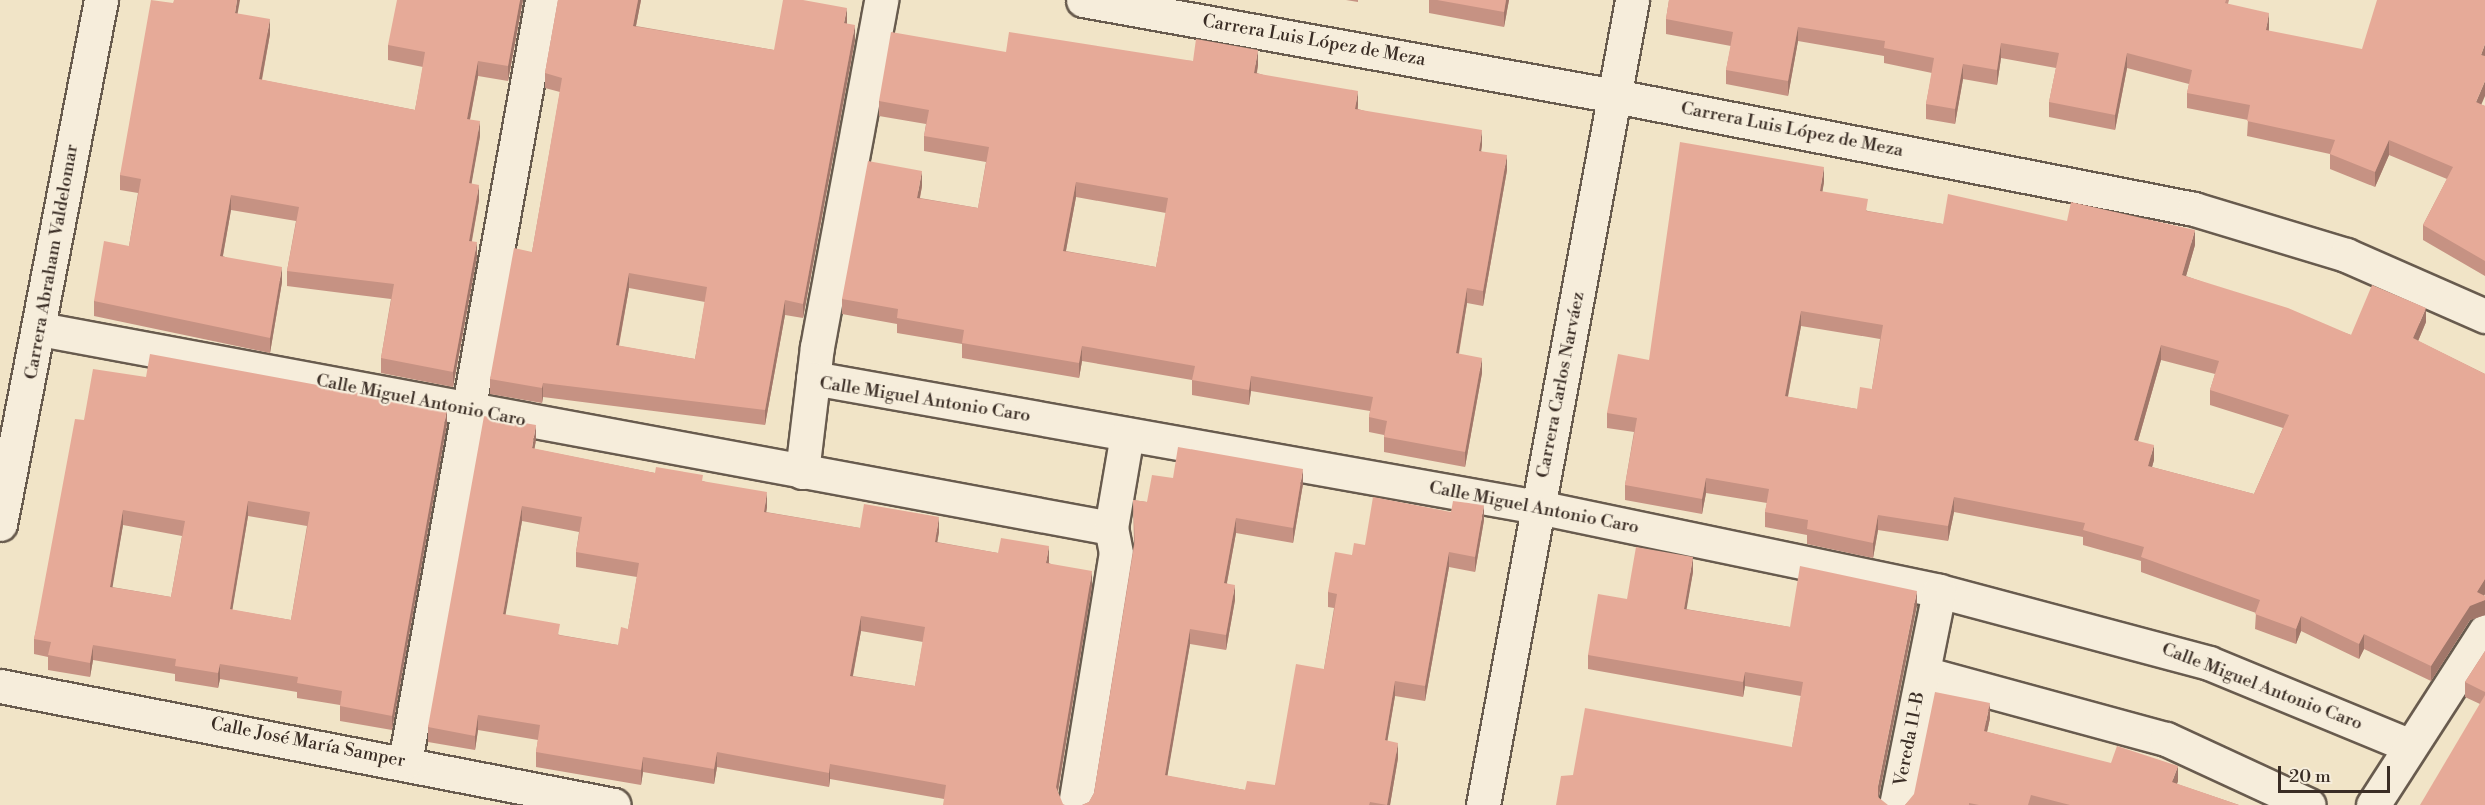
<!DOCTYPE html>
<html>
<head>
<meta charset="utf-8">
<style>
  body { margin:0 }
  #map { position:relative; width:2485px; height:805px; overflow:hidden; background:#f1e4c7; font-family:"Libre Bodoni",serif }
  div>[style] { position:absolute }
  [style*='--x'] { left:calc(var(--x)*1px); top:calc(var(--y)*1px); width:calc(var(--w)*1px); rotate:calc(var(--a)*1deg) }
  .roads { filter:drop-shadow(2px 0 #685b4e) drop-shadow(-2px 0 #685b4e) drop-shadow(0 2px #685b4e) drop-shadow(0 -2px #685b4e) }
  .street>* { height:33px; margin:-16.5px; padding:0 16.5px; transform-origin:16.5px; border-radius:16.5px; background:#f6eddb }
  .wall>* { inset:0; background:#c69283 }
  .shaded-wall>* { inset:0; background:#a1776a }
  .building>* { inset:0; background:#e6aa98 }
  span { translate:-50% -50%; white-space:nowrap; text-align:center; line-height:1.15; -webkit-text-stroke:4.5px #f6eddb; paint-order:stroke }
  .street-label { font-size:18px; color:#3a2d25 }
  .scale { position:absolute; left:2278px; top:766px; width:112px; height:27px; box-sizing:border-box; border:3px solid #3a2d25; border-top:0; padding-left:8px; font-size:18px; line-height:21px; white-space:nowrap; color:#3a2d25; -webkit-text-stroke:4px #f6eddb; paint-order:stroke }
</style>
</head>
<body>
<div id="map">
  <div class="roads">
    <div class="street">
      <div style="--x:1083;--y:0;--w:541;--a:10.23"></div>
      <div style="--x:1615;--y:96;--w:590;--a:11.04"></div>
      <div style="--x:2194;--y:209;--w:159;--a:16.8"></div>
      <div style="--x:2346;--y:255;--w:152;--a:23.7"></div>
      <div style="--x:40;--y:329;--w:1089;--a:10.53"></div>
      <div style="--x:813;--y:378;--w:736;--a:10.09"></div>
      <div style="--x:1538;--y:507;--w:410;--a:11.8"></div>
      <div style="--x:1939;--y:591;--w:279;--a:14.9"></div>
      <div style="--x:2209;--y:663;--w:217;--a:22.4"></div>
      <div style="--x:802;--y:472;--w:126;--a:-83.2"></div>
      <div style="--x:817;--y:347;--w:353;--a:-79.5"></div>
      <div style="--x:0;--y:524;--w:534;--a:-79.09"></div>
      <div style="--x:1923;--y:673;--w:252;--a:15.2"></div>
      <div style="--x:2166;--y:739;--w:157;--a:24.8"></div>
      <div style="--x:0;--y:686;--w:625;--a:10.97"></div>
      <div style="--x:405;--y:762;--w:774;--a:-79.81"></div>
      <div style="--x:1075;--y:805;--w:255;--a:-80.8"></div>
      <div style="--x:1116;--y:553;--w:25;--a:-101"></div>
      <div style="--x:1111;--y:528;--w:95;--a:-80.3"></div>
      <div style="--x:1483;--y:805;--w:819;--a:-79.51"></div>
      <div style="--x:1896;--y:805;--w:218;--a:-78.6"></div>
      <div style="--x:2373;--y:805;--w:207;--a:-57.2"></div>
    </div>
  </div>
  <div class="wall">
    <div style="clip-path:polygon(523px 0,508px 81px,478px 76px,470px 120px,480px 136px,471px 184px,479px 200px,472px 241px,477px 257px,453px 387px,381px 373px,381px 358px,391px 299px,287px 286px,287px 271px,296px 221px,231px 210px,223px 256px,282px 282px,270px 353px,94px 316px,94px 301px,129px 246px,138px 193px,120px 190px,120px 175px,173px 3px,237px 14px,270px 34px,262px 80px,415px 110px,423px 67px,388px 60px,388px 45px)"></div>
    <div style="clip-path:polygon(evenodd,558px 0,641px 0,636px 26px,774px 50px,846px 24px,855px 40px,803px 318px,785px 315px,765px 425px,543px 397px,542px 403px,490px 394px,490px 379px,532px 252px,560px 92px,545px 88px,545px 73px,558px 0,629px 288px,705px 302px,695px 359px,619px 346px,629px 288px)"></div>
    <div style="clip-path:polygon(1346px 0,1358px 0,1358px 2px)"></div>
    <div style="clip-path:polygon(1429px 0,1509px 0,1504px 27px,1429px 13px)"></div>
    <div style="clip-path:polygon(1669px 0,2229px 0,2228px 4px,2269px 28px,2269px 31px,2485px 106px,2485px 276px,2423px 240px,2423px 225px,2447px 179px,2389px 155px,2375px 187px,2330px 169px,2330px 154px,2247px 136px,2248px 120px,2187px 108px,2187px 93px,2189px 84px,2127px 68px,2115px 130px,2049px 117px,2049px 102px,2056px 68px,2001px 58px,1997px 85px,1963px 79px,1955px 124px,1926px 119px,1926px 104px,1932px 73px,1884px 63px,1884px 56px,1798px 41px,1788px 96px,1726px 84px,1726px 70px,1731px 46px,1666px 34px,1666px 19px)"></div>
    <div style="clip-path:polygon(evenodd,1006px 52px,1193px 61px,1258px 65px,1257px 73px,1358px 105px,1358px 109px,1482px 145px,1481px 151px,1507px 170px,1483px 306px,1467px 303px,1459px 354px,1482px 373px,1465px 467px,1384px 452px,1384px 435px,1369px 432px,1369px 417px,1370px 411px,1251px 391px,1249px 405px,1192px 395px,1192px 380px,1082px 361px,1079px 378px,962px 358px,962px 344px,897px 333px,897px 324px,842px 314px,842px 299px,922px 186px,920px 198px,978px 208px,986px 162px,924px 151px,924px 136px,926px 124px,879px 116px,879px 101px,1006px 52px,1076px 197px,1166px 213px,1156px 267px,1066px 251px,1076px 197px)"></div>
    <div style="clip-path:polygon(evenodd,1824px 182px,1822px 192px,1868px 211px,1943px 224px,2067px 221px,2195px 245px,2186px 276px,2351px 335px,2426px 322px,2418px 341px,2485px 374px,2485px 594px,2484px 596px,2485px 596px,2485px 615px,2470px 620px,2431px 681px,2364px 649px,2359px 659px,2301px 631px,2296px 644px,2255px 629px,2256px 613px,2141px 572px,2141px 561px,2083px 545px,2083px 537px,1954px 512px,1948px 541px,1878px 530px,1873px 558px,1807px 544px,1807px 535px,1765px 527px,1765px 512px,1767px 503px,1706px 493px,1702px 514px,1625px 500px,1625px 485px,1634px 432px,1607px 428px,1607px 413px,1649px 360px,1824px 182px,1801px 326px,1880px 339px,1872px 389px,1857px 409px,1788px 397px,1801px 326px,1824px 182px,2161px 360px,2215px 374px,2210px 390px,2210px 405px,2283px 428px,2254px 494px,2152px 467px,2154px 460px,2138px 441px,2161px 360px)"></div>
    <div style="clip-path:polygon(evenodd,146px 377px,447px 424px,392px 730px,340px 721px,340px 705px,297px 698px,297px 692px,220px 679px,218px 688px,175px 681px,175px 674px,93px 660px,90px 677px,48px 670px,48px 657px,34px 654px,34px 639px,84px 420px,146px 377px,248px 516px,307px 526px,291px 620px,232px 610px,248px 516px,146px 377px,123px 525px,182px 536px,171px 597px,112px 587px,123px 525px)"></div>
    <div style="clip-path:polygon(evenodd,536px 440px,534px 449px,655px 473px,703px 481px,767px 507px,766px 512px,860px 528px,939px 532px,937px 542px,998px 553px,1049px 561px,1049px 563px,1092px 586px,1058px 792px,944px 799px,830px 779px,829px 787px,717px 767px,714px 784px,643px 772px,641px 785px,536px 767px,536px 752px,538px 740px,478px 730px,475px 750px,428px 742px,428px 727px,536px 440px,522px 521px,579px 532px,576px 552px,576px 567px,637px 577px,628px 629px,618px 645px,560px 635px,505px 615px,522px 521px,536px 440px,861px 631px,923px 642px,915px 686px,853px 676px,861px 631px)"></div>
    <div style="clip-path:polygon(1173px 478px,1303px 484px,1293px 543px,1236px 533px,1227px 583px,1235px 600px,1226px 650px,1190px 644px,1167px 776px,1245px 790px,1275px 785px,1324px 669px,1334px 608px,1328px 607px,1328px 592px,1352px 555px,1365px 545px,1484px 520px,1475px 572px,1449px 567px,1425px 701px,1395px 696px,1387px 741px,1398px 758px,1390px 805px,1082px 805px,1089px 802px,1094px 793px,1134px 544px,1133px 500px,1147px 502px)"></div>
    <div style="clip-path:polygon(1693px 572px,1686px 609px,1790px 627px,1917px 606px,1792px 747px,1801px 696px,1745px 686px,1743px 697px,1588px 669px,1588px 655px,1627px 599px)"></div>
    <div style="clip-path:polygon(2485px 651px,2485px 805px,2480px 704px,2465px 697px,2465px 682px)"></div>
    <div style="clip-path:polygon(1990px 718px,1987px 732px,2178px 781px,2177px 784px,2239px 805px,1905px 805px)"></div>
  </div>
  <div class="shaded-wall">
    <div style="clip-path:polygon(237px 0,240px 0,235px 28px,235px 13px)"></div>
    <div style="clip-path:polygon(520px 0,523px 0,508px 81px,508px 66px)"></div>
    <div style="clip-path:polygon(638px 0,641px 0,633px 41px,633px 26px)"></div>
    <div style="clip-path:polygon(1506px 0,1509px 0,1504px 27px,1504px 12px)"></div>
    <div style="clip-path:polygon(847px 8px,847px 23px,844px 38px,844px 23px)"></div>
    <div style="clip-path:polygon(2269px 13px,2269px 28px,2266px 45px,2266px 30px)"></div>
    <div style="clip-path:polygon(270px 19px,270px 34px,259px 94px,259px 79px)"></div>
    <div style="clip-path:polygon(855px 25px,855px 40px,803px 318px,803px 304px)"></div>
    <div style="clip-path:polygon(1798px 27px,1798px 41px,1788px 96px,1788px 81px)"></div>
    <div style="clip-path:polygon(2001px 43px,2001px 58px,1997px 85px,1997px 70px)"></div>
    <div style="clip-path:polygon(2485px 44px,2485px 58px,2481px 55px)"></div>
    <div style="clip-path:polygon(1258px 50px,1258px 65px,1254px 87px,1254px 73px)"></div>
    <div style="clip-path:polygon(2127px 53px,2127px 68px,2115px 130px,2115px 115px)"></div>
    <div style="clip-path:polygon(478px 61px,478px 76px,467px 134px,467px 119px)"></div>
    <div style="clip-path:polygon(1963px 64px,1963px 79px,1955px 124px,1955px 109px)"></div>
    <div style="clip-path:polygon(2485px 81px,2485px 96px,2476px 117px,2476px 102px)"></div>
    <div style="clip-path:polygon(1358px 91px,1358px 105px,1355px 124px,1355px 109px)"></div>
    <div style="clip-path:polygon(480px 121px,480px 136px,469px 198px,469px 183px)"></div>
    <div style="clip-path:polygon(1482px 130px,1482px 145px,1479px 165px,1479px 151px)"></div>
    <div style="clip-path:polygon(2389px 140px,2389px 155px,2375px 187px,2375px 172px)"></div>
    <div style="clip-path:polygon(1507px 155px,1507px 170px,1483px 306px,1483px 291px)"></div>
    <div style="clip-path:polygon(1824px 167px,1824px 182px,1820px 206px,1820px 191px)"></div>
    <div style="clip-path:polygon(922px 171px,922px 186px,917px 212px,917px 198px)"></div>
    <div style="clip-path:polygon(1076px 182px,1076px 197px,1063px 266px,1063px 251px)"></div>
    <div style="clip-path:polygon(479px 185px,479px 200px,469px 255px,469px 241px)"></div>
    <div style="clip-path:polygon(231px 195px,231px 210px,220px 271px,220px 256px)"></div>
    <div style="clip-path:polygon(2195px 230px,2195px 245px,2182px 290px,2182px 275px)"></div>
    <div style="clip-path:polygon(477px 242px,477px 257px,453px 387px,453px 372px)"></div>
    <div style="clip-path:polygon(282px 267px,282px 282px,270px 353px,270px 338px)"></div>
    <div style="clip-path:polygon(629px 273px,629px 288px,616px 360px,616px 345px)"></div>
    <div style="clip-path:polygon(1467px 288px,1467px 303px,1456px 368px,1456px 353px)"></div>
    <div style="clip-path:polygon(785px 300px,785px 315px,765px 425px,765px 410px)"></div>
    <div style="clip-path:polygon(2426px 308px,2426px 322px,2413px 353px,2413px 338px)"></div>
    <div style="clip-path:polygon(1801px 311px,1801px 326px,1785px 411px,1785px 396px)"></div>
    <div style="clip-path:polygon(2161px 345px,2161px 360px,2134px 455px,2134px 440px)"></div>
    <div style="clip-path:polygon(1082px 346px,1082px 361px,1079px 378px,1079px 363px)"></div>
    <div style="clip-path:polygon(1482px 358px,1482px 373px,1465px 467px,1465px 452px)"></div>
    <div style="clip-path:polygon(1251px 376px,1251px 391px,1249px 405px,1249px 390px)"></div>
    <div style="clip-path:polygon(543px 383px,543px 397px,542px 403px,542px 388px)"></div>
    <div style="clip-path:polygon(447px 409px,447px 424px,392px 730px,392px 716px)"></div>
    <div style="clip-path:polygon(536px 425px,536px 440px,532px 463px,532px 448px)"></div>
    <div style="clip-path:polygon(2154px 445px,2154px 460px,2148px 481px,2148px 466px)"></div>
    <div style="clip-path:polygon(1303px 469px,1303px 484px,1293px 543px,1293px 528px)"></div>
    <div style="clip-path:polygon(1706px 478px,1706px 493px,1702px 514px,1702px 499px)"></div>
    <div style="clip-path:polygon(767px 492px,767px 507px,764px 527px,764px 512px)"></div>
    <div style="clip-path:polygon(1954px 497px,1954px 512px,1948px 541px,1948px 526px)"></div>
    <div style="clip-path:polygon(248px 501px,248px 516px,230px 624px,230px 609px)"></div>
    <div style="clip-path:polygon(1484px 505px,1484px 520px,1475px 572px,1475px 557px)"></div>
    <div style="clip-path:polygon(522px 506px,522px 521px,503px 629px,503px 614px)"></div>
    <div style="clip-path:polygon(123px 510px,123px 525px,110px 602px,110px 587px)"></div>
    <div style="clip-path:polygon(1878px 515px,1878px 530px,1873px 558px,1873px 543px)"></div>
    <div style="clip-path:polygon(939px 517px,939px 532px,935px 556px,935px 542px)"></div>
    <div style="clip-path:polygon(1236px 518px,1236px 533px,1224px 598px,1224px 583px)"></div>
    <div style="clip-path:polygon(1049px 546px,1049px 561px,1046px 578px,1046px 563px)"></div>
    <div style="clip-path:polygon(1449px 552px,1449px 567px,1425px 701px,1425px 686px)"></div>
    <div style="clip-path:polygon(1693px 557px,1693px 572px,1684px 624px,1684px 609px)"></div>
    <div style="clip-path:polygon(1092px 571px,1092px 586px,1056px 802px,1056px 787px)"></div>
    <div style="clip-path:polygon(2485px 579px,2485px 594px,2480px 602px,2485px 600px,2485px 615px,2470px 620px,2431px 681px,2431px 666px)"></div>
    <div style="clip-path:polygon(1235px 585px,1235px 600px,1226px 650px,1226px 635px)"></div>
    <div style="clip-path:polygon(1917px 591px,1917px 606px,1878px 801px,1878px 786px)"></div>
    <div style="clip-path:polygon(861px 616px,861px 631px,850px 690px,850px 676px)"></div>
    <div style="clip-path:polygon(2301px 616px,2301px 631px,2296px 644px,2296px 629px)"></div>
    <div style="clip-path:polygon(1190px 629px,1190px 644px,1165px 790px,1165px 775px)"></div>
    <div style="clip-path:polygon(2364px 634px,2364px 649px,2359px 659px,2359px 644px)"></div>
    <div style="clip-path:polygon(93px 645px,93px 660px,90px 677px,90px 663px)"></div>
    <div style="clip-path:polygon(220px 664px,220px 679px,218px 688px,218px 673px)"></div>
    <div style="clip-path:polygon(1745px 672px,1745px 686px,1743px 697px,1743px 682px)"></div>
    <div style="clip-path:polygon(1395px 681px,1395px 696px,1385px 755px,1385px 740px)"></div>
    <div style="clip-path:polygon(1990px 703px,1990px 718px,1984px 746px,1984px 731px)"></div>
    <div style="clip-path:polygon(478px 715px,478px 730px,475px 750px,475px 736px)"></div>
    <div style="clip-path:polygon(1398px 743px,1398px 758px,1390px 805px,1387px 805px)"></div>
    <div style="clip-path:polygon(717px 752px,717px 767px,714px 784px,714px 769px)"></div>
    <div style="clip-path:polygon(643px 757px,643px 772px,641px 785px,641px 770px)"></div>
    <div style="clip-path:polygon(830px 764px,830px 779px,829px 787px,829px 773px)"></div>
    <div style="clip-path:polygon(2178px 766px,2178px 781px,2172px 797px,2172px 782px)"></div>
  </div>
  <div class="building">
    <div style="clip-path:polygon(151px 0,173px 3px,174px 0,237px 0,235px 13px,270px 19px,259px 79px,415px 110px,425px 52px,388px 45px,397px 0,520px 0,508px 66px,478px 61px,467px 119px,480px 121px,469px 183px,479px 185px,469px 241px,477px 242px,453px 372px,381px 358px,394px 284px,287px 271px,299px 207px,231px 195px,220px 256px,282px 267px,270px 338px,94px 301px,104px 241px,129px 246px,141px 179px,120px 175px)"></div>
    <div style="clip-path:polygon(evenodd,558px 0,638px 0,633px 26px,774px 50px,783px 0,803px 0,847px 8px,844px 23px,855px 25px,803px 304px,785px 300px,765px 410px,543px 383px,542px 388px,490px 379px,514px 248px,532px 252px,562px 78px,545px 73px,558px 0,629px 273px,707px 287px,695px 359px,616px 345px,629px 273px)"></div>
    <div style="clip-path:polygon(1437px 0,1506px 0,1504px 12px)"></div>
    <div style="clip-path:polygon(1669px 0,2226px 0,2225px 3px,2269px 13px,2266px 30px,2362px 49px,2377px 0,2485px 0,2485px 44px,2481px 55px,2485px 56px,2485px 81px,2476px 102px,2485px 106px,2485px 261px,2423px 225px,2453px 167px,2389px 140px,2375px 172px,2330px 154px,2335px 140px,2247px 121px,2250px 105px,2187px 93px,2192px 70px,2127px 53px,2115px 115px,2049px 102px,2059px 53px,2001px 43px,1997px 70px,1963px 64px,1955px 109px,1926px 104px,1934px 58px,1884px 48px,1885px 41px,1798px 27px,1788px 81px,1726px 70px,1733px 32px,1666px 19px)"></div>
    <div style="clip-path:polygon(evenodd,891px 32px,1006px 52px,1009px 32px,1193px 61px,1196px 39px,1258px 50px,1254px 73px,1358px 91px,1355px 109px,1482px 130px,1479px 151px,1507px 155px,1483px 291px,1467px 288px,1456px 353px,1482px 358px,1465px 452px,1384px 437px,1387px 421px,1369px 417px,1373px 397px,1251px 376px,1249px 390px,1192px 380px,1195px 366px,1082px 346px,1079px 363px,962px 343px,964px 330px,897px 318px,898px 309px,842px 299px,868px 161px,922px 171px,917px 198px,978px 208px,989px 147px,924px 136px,929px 110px,879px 101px,891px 32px,1076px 182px,1168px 198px,1156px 267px,1063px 251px,1076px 182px)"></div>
    <div style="clip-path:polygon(evenodd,1680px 142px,1824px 167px,1820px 191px,1868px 199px,1866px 211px,1943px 224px,1948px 194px,2067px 221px,2071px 202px,2195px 230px,2182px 275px,2288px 308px,2351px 335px,2372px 285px,2426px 308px,2413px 338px,2485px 374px,2485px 579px,2477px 592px,2485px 596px,2485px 600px,2470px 606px,2431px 666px,2364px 634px,2359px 644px,2301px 616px,2296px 629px,2255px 614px,2260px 600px,2141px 557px,2144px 547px,2083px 530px,2085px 523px,1954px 497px,1948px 526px,1878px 515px,1873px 543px,1807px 529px,1808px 520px,1765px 512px,1769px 489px,1706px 478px,1702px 499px,1625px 485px,1637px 418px,1607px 413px,1618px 354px,1649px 360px,1680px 142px,1801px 311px,1883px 325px,1872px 389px,1860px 387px,1857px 409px,1785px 396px,1801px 311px,1680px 142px,2161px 345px,2219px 361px,2210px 390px,2289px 415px,2254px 494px,2148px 466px,2154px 445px,2134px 440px,2161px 345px)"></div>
    <div style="clip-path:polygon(evenodd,150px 354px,447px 409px,392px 716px,340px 706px,342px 691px,297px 683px,298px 677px,220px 664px,218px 673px,175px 666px,176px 659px,93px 645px,90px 663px,48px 655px,51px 642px,34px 639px,75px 419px,84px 420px,93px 369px,146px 377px,150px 354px,248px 501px,310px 512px,291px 620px,230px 609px,248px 501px,150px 354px,123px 510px,185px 521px,171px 597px,110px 587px,123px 510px)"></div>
    <div style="clip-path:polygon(evenodd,484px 416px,536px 425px,532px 448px,655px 473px,656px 467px,703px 475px,702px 481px,767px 492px,764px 512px,860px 528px,864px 504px,939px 517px,935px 542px,998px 553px,1001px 538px,1049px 546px,1046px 563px,1092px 571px,1056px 787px,1063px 804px,1065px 805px,943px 805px,946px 785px,830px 764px,829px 773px,717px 752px,714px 769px,643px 757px,641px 770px,536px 752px,540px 725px,478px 715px,475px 736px,428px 727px,484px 416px,522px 506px,582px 517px,576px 552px,639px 563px,628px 629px,621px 627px,618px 645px,558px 635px,560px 624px,503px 614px,522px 506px,484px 416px,861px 616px,925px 627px,915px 686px,850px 676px,861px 616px)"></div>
    <div style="clip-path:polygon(1178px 447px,1303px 469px,1293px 528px,1236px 518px,1224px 583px,1235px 585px,1226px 635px,1190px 629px,1165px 775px,1245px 790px,1247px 781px,1275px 785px,1296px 664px,1324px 669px,1337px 594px,1328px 592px,1335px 552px,1352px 555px,1354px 543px,1365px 545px,1373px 497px,1451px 512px,1453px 501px,1484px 505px,1475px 557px,1449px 552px,1425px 686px,1395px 681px,1385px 740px,1398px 743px,1387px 805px,1370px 802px,1369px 805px,1082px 805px,1089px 802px,1094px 793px,1135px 541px,1133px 500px,1147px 502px,1152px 475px,1173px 478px)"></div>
    <div style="clip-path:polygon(1636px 547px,1693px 557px,1684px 609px,1790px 627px,1800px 566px,1917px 591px,1878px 786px,1878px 797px,1888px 805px,1556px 805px,1561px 776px,1573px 775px,1585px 708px,1792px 747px,1803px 682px,1745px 672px,1743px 682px,1588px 655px,1598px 594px,1627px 599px)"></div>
    <div style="clip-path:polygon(2485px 651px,2485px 692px,2465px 682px)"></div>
    <div style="clip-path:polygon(1935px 692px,1990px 703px,1984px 731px,2111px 763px,2117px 746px,2178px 766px,2172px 782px,2239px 805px,2070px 805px,2031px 795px,2028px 805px,1979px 805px,1969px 803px,1969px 805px,1905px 805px,1914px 794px)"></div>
    <div style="clip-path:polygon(2485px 695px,2485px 805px,2420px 805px)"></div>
  </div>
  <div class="street-label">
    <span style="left:1314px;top:41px;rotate:10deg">Carrera Luis López de Meza</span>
    <span style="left:1792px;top:130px;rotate:11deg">Carrera Luis López de Meza</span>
    <span style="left:52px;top:262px;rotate:-80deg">Carrera Abraham Valdelomar</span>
    <span style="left:1561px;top:385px;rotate:-79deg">Carrera Carlos Narváez</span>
    <span style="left:925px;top:400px;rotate:9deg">Calle Miguel Antonio Caro</span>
    <span style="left:421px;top:401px;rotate:11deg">Calle Miguel Antonio Caro</span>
    <span style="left:1534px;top:508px;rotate:11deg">Calle Miguel Antonio Caro</span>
    <span style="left:2262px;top:687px;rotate:21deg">Calle Miguel Antonio Caro</span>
    <span style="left:1910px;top:739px;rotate:-79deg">Vereda 11-B</span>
    <span style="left:308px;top:743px;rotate:11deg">Calle José María Samper</span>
  </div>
  <div class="scale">20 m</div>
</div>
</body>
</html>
